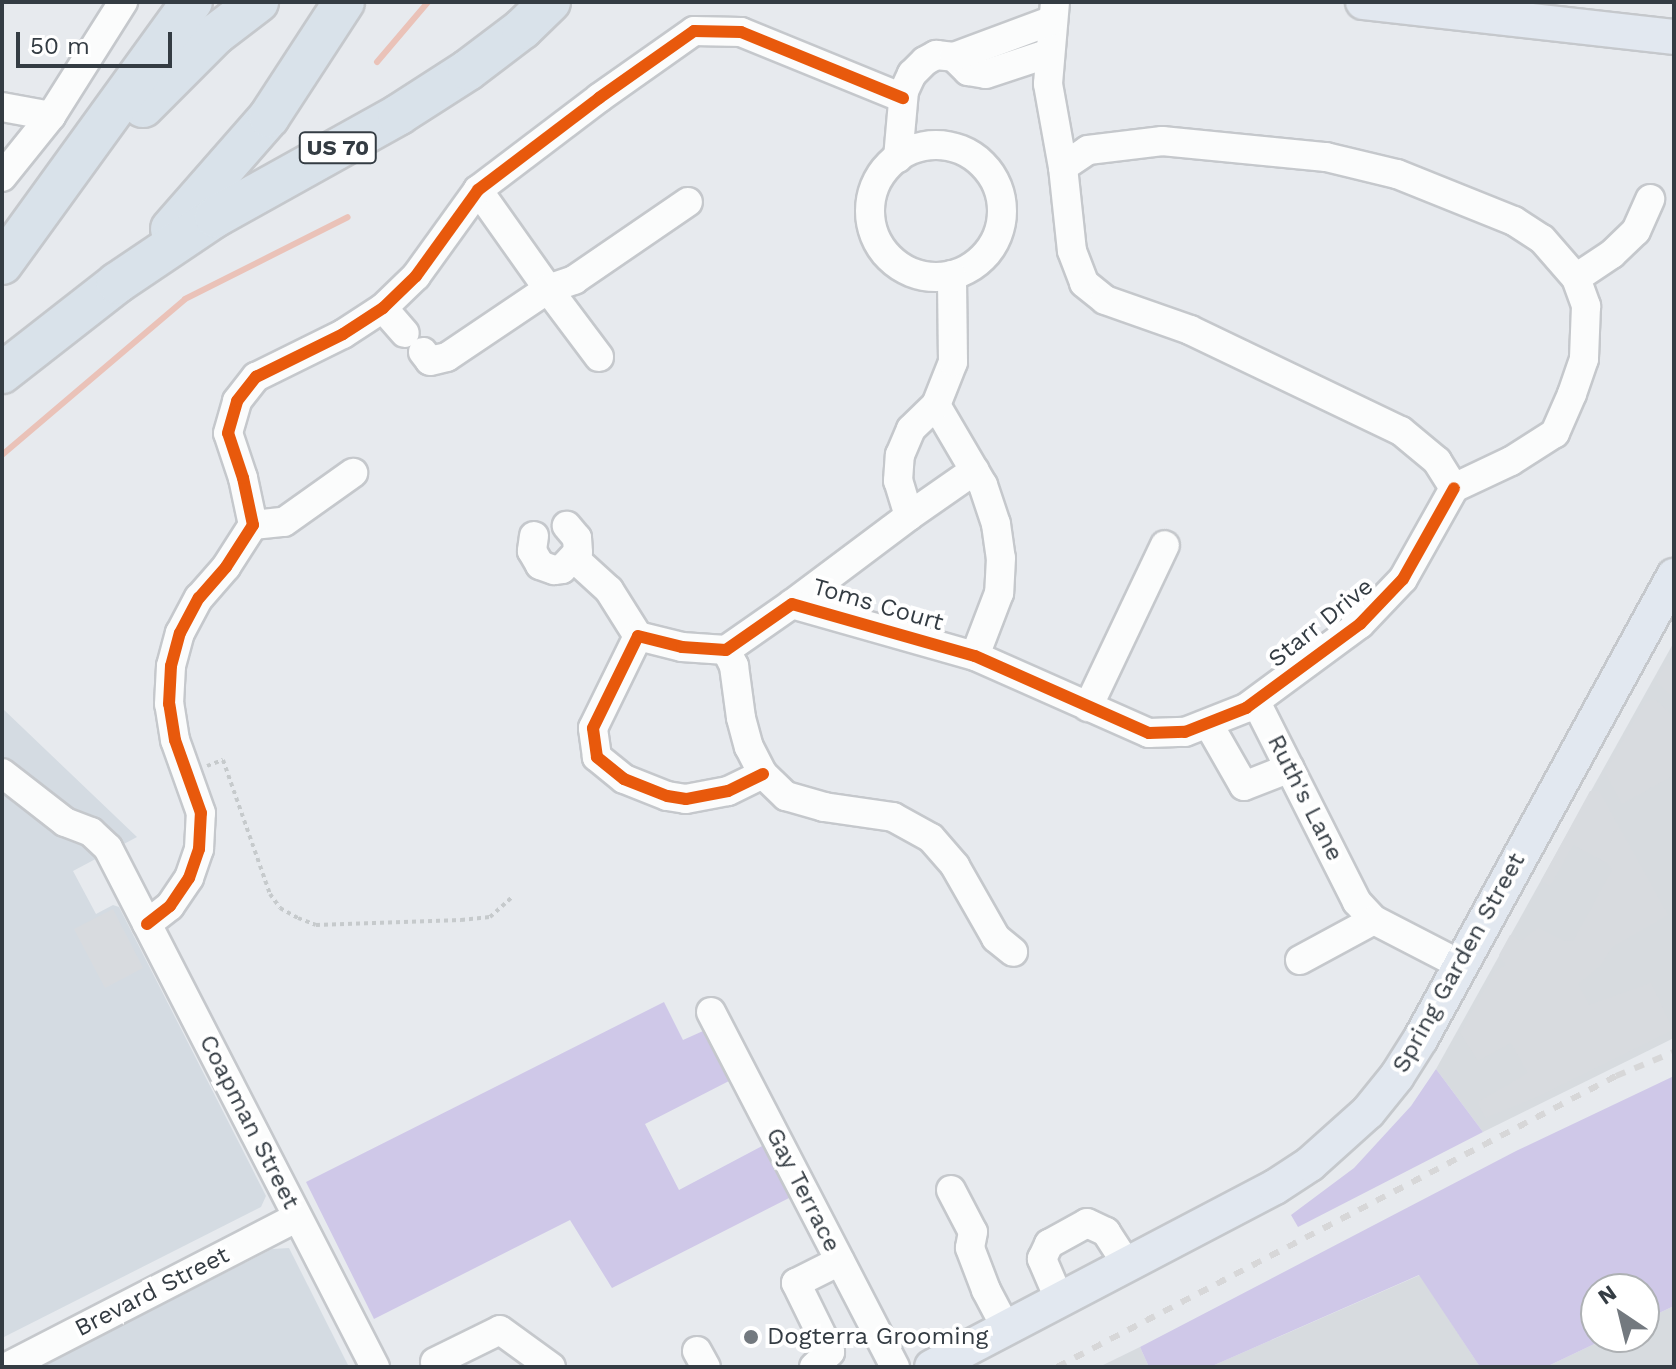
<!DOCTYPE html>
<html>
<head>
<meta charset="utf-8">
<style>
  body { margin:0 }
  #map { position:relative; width:1676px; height:1369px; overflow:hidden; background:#e7eaee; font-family:"Work Sans",sans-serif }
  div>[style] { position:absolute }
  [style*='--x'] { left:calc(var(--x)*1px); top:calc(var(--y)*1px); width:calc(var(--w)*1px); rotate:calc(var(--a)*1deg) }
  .residential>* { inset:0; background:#d4dbe2 }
  .industrial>* { inset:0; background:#d7dbdf }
  .green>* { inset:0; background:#cfc8e8 }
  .parking>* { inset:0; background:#d8dbdf }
  .stream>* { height:6px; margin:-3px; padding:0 3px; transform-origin:3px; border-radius:3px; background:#eac2b8 }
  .path>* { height:4px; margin-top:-2px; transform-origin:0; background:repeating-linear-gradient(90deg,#c6cacc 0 4px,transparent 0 8px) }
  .roads { filter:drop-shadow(2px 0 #c5c8cc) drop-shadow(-2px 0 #c5c8cc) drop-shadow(0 2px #c5c8cc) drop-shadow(0 -2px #c5c8cc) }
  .minor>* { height:28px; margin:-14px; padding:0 14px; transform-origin:14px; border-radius:14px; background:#fbfcfc }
  .minor>.ring { margin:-14px; padding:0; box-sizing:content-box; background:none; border:28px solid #fbfcfc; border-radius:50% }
  .major>* { height:34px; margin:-17px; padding:0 17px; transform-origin:17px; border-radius:17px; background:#e2e8f0 }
  .highway>* { height:40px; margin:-20px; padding:0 20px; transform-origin:20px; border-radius:20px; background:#d9e2ea }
  .rail>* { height:6px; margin-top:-3px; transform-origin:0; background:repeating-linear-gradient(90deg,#d7d7d8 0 10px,transparent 0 20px) }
  .cycleway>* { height:12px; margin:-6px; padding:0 6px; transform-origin:6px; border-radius:6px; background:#e8590c }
  .dots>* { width:22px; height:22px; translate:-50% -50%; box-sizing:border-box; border:4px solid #fff; border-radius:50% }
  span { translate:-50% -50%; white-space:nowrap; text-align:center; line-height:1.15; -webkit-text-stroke:8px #fff; paint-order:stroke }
  .shield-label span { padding:2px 6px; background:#fff; border:2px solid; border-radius:6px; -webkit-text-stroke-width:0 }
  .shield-label { font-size:22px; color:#343c43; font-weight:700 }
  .street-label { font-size:24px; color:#343c43 }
  .poi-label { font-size:24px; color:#343c43 }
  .left { translate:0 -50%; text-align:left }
  .frame { position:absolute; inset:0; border:4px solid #343c43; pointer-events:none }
  .north { position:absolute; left:1580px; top:1273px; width:80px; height:80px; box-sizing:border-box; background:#fff; border:2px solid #aeb1b4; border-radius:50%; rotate:325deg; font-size:22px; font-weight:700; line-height:32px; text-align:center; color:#343c43 }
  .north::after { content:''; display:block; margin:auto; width:28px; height:36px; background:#73797f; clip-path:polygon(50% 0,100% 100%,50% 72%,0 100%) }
  .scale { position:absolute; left:16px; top:32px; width:156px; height:36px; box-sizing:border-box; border:4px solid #343c43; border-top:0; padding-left:10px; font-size:24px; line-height:28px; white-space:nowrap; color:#343c43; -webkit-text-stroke:6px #fff; paint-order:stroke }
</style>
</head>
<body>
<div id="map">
  <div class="residential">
    <div style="clip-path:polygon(2px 708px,137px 837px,73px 871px,96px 914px,113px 905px,119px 907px,266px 1196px,261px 1207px,2px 1338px)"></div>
    <div style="clip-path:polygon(289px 1248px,349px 1367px,40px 1367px,272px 1249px)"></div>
  </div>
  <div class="industrial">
    <div style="clip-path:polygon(1674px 642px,1674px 1038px,1483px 1132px,1436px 1069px)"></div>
    <div style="clip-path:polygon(1420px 1275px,1480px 1367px,1210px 1367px)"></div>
    <div style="clip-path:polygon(1674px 1306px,1674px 1367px,1546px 1367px,1609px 1337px,1644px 1337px,1644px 1320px)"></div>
    <div style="clip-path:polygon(1140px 1347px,1149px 1367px,1099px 1367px)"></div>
  </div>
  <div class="green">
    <div style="clip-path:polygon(664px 1002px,683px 1040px,703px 1031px,729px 1081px,645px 1124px,679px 1190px,764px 1145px,791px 1197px,612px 1288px,570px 1220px,374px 1319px,306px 1182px)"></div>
    <div style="clip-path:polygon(1436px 1069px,1483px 1132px,1298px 1227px,1291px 1215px,1354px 1168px,1411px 1106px)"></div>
    <div style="clip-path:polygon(1674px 1076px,1674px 1306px,1644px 1320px,1644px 1289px,1596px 1289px,1596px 1337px,1609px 1337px,1546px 1367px,1480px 1367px,1419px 1275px,1210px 1367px,1149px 1367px,1140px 1347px,1516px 1151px)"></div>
  </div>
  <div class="parking">
    <div style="clip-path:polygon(1667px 662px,1674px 668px,1674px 698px,1656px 682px)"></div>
    <div style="clip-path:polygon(1654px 699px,1674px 716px,1674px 775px,1622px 804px,1605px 772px,1645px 702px)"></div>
    <div style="clip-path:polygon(1590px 791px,1599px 791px,1668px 915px,1612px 947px,1601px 965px,1578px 984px,1589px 1005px,1651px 983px,1673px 1030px,1537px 1097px,1485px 1118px,1478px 1102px,1528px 1073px,1511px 1043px,1478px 1061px,1460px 1033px,1495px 971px,1506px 965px,1499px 955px,1510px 935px,1521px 941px,1538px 928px,1564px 941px,1574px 940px,1612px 870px,1609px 864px,1573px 845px,1550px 886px,1541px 881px)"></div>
    <div style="clip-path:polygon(113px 909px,143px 968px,105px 988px,74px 929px)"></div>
  </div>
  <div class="stream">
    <div style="--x:377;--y:62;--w:79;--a:-49.6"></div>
    <div style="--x:2;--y:455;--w:240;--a:-40.4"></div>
    <div style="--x:185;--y:299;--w:182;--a:-26.7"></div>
  </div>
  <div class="path">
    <div style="--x:207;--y:766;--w:17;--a:-21"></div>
    <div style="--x:223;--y:760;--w:142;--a:70.7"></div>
    <div style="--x:270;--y:894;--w:17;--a:54"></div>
    <div style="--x:280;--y:908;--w:21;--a:29"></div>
    <div style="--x:298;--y:918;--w:19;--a:21"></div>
    <div style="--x:316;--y:925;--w:145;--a:-2"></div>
    <div style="--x:461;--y:920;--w:29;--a:-6"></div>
    <div style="--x:490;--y:917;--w:31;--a:-42"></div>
  </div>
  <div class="roads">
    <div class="minor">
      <div style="--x:1055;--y:2;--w:82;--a:94.9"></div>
      <div style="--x:1048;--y:84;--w:84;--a:79.8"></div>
      <div style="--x:1063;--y:167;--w:84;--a:83.9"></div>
      <div style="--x:1072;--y:251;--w:34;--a:69"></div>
      <div style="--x:1084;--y:283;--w:27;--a:39"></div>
      <div style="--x:1105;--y:300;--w:90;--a:19.4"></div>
      <div style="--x:1190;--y:330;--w:234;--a:25.6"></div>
      <div style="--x:1401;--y:431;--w:47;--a:39.8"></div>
      <div style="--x:1437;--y:461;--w:32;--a:58"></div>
      <div style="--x:954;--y:57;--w:20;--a:45"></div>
      <div style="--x:968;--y:71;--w:18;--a:9"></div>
      <div style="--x:986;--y:74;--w:67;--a:-18.2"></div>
      <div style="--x:2;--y:107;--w:50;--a:10.4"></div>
      <div class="ring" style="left:870px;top:145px;width:104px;height:104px"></div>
      <div style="--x:898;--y:158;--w:67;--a:-84.9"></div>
      <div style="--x:904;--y:91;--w:19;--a:-65"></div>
      <div style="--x:912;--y:74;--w:18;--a:-45"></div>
      <div style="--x:925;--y:61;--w:13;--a:-29"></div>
      <div style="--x:936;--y:55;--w:18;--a:6"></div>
      <div style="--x:954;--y:57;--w:103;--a:-20.4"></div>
      <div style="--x:1063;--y:167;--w:30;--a:-34"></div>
      <div style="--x:1088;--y:150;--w:75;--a:-6.9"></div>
      <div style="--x:1162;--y:141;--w:165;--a:5.6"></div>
      <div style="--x:1326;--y:157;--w:73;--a:13.5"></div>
      <div style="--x:1397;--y:174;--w:126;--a:21.9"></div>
      <div style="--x:1514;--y:221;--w:33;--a:33"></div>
      <div style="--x:1542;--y:239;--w:52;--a:48.9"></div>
      <div style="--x:1576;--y:278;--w:30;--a:70"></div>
      <div style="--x:1586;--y:306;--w:53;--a:92.2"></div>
      <div style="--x:1584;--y:359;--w:37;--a:109"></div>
      <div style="--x:1572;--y:394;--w:43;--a:113.6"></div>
      <div style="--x:1555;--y:433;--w:52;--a:147.5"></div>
      <div style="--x:1511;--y:461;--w:63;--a:154.7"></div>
      <div style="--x:2;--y:177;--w:78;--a:-51.2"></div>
      <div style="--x:51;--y:116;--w:135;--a:-57.7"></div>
      <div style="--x:478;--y:190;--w:121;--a:54.7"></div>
      <div style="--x:548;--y:289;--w:28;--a:-19"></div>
      <div style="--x:574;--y:280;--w:138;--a:-34.4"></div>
      <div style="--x:1576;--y:278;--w:43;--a:-33.7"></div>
      <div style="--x:1612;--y:254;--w:33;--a:-44"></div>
      <div style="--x:1636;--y:231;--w:35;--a:-66"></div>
      <div style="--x:383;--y:308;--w:33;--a:49"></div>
      <div style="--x:423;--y:352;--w:11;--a:52"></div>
      <div style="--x:430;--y:361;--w:17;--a:-13"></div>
      <div style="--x:447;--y:357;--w:122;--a:-34"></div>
      <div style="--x:548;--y:289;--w:85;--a:53.1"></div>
      <div style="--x:936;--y:405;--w:93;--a:59.6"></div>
      <div style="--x:983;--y:485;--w:41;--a:71.6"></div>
      <div style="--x:996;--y:524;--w:34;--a:82"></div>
      <div style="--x:1001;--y:558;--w:35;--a:93"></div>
      <div style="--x:999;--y:593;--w:67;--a:110.9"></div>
      <div style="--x:909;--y:516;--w:80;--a:-34.9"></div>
      <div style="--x:253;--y:525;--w:31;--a:-6"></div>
      <div style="--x:284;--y:522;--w:85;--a:-35.4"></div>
      <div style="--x:534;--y:536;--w:15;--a:98"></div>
      <div style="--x:532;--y:551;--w:16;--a:60"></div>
      <div style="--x:540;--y:565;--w:15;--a:20"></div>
      <div style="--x:554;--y:570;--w:8;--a:-7"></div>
      <div style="--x:562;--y:569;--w:23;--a:-47"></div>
      <div style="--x:578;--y:552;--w:14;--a:-94"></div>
      <div style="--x:577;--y:538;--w:16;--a:-130"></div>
      <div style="--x:575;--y:559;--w:46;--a:42.4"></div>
      <div style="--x:609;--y:590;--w:54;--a:57.8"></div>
      <div style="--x:792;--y:604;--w:146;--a:-36.9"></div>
      <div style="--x:909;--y:516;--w:37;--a:-107"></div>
      <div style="--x:898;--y:481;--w:26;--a:-86"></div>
      <div style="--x:900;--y:455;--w:28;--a:-67"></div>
      <div style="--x:911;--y:429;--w:35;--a:-44"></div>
      <div style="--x:936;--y:405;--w:46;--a:-68.4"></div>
      <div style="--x:953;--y:362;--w:87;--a:-90.7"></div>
      <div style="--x:726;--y:650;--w:18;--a:63"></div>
      <div style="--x:734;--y:666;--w:52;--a:82.3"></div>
      <div style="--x:741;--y:718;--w:30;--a:75"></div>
      <div style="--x:749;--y:747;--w:30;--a:63"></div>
      <div style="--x:763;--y:774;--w:32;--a:44"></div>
      <div style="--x:786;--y:796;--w:40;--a:16"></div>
      <div style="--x:824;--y:807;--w:70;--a:8.2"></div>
      <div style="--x:893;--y:817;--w:43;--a:28.9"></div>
      <div style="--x:931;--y:838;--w:37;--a:49"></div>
      <div style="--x:955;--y:866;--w:83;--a:60.3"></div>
      <div style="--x:996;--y:938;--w:22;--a:39"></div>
      <div style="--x:1256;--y:702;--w:224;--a:63.2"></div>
      <div style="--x:1357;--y:902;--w:25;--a:47"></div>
      <div style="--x:1374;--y:920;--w:98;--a:27.3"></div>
      <div style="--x:1088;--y:707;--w:179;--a:-64.6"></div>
      <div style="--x:1209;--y:725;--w:70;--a:60.2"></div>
      <div style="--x:1244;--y:786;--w:49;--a:-21.4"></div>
      <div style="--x:2;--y:773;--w:80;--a:37.9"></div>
      <div style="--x:65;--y:822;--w:28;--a:21"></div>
      <div style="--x:91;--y:832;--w:23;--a:43"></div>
      <div style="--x:108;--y:848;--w:584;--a:62.78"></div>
      <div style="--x:763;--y:774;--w:39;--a:154"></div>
      <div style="--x:728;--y:791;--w:43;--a:169.2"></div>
      <div style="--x:686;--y:799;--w:19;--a:-171"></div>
      <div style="--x:667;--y:796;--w:46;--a:-158.4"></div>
      <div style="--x:624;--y:779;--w:35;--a:-141"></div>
      <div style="--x:597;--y:757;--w:29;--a:-98"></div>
      <div style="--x:593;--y:728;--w:102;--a:-63.9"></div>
      <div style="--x:638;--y:636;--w:45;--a:14"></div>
      <div style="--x:682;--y:647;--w:44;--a:3.9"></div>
      <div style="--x:726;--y:650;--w:80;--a:-34.9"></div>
      <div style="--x:792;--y:604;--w:190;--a:15.9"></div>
      <div style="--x:975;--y:656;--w:190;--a:23.9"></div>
      <div style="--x:1149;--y:733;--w:36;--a:-2"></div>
      <div style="--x:1185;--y:732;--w:66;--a:-21.5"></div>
      <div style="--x:1246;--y:708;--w:142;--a:-36.4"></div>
      <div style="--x:1360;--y:624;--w:62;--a:-46.3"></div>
      <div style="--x:1403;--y:579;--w:104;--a:-60.7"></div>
      <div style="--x:147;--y:924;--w:29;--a:-38"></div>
      <div style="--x:170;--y:906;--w:34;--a:-56"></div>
      <div style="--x:189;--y:878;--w:31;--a:-71"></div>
      <div style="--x:199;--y:849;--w:36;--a:-87"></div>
      <div style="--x:201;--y:813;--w:77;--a:-109.6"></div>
      <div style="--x:175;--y:740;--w:36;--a:-99"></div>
      <div style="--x:169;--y:704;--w:38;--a:-87"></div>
      <div style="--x:171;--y:666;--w:34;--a:-75"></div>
      <div style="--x:180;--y:633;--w:40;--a:-62"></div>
      <div style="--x:199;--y:598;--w:41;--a:-48.9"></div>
      <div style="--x:226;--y:567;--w:50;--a:-57.3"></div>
      <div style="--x:253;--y:525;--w:48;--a:-102"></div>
      <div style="--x:243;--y:478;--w:47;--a:-108.4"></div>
      <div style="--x:228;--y:433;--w:33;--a:-74"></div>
      <div style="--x:237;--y:401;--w:31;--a:-52"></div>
      <div style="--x:256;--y:377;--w:97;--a:-26.3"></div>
      <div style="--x:343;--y:334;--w:48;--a:-33"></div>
      <div style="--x:383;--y:308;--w:46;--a:-44.1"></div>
      <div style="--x:416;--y:276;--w:106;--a:-54.2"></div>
      <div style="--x:478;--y:190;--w:152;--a:-37.2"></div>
      <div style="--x:599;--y:98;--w:116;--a:-35.2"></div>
      <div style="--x:694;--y:31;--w:47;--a:1.2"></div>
      <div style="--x:741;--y:32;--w:175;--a:22.2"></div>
      <div style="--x:1300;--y:960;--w:84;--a:-28.4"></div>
      <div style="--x:711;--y:1012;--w:400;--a:62.6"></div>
      <div style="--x:951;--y:1190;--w:47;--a:62.4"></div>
      <div style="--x:973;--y:1232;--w:16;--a:101"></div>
      <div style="--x:970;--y:1248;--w:45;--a:69.1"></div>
      <div style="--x:986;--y:1290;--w:43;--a:62.2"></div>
      <div style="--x:1060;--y:1301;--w:46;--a:-113.2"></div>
      <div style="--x:1042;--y:1259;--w:17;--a:-65"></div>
      <div style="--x:1049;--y:1244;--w:43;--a:-28.9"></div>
      <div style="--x:1087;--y:1223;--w:21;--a:25"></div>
      <div style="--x:1106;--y:1232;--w:40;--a:57.1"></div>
      <div style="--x:697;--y:1351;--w:18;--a:61"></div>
      <div style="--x:435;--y:1362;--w:72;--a:-26.2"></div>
      <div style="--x:500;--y:1330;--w:63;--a:36"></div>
      <div style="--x:7;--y:1367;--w:326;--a:-27.3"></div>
      <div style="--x:814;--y:1367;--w:22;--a:-43"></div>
      <div style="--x:830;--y:1352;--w:77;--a:-116.2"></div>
      <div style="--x:796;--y:1283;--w:49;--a:-26.6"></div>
    </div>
    <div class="major">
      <div style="--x:1363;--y:2;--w:313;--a:6.4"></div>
      <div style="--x:932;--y:1367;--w:387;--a:-27.7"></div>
      <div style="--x:1275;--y:1187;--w:42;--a:-33.3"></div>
      <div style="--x:1310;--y:1164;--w:78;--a:-41.9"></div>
      <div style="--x:1368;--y:1112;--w:46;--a:-51.1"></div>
      <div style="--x:1397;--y:1076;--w:45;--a:-57.7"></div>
      <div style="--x:1421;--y:1038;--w:527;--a:-61.29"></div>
    </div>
    <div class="highway">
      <div style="--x:143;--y:107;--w:103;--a:-45"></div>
      <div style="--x:216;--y:34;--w:53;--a:-37.3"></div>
      <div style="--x:171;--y:229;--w:149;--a:-48.8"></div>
      <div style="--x:269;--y:117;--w:137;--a:-56.9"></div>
      <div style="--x:2;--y:264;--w:324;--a:-54.1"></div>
      <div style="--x:2;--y:373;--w:146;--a:-38"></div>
      <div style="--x:117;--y:283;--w:118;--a:-34"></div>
      <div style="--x:215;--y:217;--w:210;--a:-29.1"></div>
      <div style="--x:398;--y:115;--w:83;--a:-32.7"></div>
      <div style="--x:468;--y:70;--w:68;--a:-37.2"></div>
      <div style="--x:522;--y:29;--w:39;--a:-44"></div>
    </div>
  </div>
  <div class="rail">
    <div style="--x:1057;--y:1367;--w:630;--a:-27.5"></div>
    <div style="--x:1616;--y:1076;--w:63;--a:-22.5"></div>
  </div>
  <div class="cycleway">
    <div style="--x:763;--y:774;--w:39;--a:154"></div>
    <div style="--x:728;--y:791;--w:43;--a:169.2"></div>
    <div style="--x:686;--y:799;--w:19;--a:-171"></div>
    <div style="--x:667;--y:796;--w:46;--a:-158.4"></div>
    <div style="--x:624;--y:779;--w:35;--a:-141"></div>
    <div style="--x:597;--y:757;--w:29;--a:-98"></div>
    <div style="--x:593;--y:728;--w:102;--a:-63.9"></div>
    <div style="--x:638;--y:636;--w:45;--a:14"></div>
    <div style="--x:682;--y:647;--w:44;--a:3.9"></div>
    <div style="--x:726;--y:650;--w:80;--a:-34.9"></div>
    <div style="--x:792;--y:604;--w:190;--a:15.9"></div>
    <div style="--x:975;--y:656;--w:190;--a:23.9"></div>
    <div style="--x:1149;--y:733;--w:36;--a:-2"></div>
    <div style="--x:1185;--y:732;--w:66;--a:-21.5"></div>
    <div style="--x:1246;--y:708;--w:142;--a:-36.4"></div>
    <div style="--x:1360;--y:624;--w:62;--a:-46.3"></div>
    <div style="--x:1403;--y:579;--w:104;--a:-60.7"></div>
    <div style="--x:147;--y:924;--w:29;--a:-38"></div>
    <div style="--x:170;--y:906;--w:34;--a:-56"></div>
    <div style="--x:189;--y:878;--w:31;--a:-71"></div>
    <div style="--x:199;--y:849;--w:36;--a:-87"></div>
    <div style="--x:201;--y:813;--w:77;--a:-109.6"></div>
    <div style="--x:175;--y:740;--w:36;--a:-99"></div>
    <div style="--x:169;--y:704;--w:38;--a:-87"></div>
    <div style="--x:171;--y:666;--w:34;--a:-75"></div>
    <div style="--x:180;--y:633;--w:40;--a:-62"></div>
    <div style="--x:199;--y:598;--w:41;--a:-48.9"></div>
    <div style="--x:226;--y:567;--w:50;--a:-57.3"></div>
    <div style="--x:253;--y:525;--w:48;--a:-102"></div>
    <div style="--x:243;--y:478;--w:47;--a:-108.4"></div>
    <div style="--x:228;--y:433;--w:33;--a:-74"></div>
    <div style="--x:237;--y:401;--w:31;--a:-52"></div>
    <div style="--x:256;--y:377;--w:97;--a:-26.3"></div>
    <div style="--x:343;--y:334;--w:48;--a:-33"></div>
    <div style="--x:383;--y:308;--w:46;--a:-44.1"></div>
    <div style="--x:416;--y:276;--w:106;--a:-54.2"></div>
    <div style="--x:478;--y:190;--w:152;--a:-37.2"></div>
    <div style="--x:599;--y:98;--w:116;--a:-35.2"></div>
    <div style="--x:694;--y:31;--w:47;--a:1.2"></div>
    <div style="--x:741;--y:32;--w:175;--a:22.2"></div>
  </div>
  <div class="dots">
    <div style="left:751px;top:1337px;background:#73797f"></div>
  </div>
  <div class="shield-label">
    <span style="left:338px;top:148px">US 70</span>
  </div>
  <div class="street-label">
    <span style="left:878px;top:605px;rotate:16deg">Toms Court</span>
    <span style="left:1321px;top:623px;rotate:-39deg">Starr Drive</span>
    <span style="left:1305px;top:798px;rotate:63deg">Ruth's Lane</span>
    <span style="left:1459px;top:963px;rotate:-61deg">Spring Garden Street</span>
    <span style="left:249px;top:1122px;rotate:63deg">Coapman Street</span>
    <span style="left:803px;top:1190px;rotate:63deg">Gay Terrace</span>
    <span style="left:152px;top:1292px;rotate:-27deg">Brevard Street</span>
  </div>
  <div class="poi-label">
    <span class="left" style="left:767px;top:1337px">Dogterra Grooming</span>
  </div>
  <div class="frame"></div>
  <div class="north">N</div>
  <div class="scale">50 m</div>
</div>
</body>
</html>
